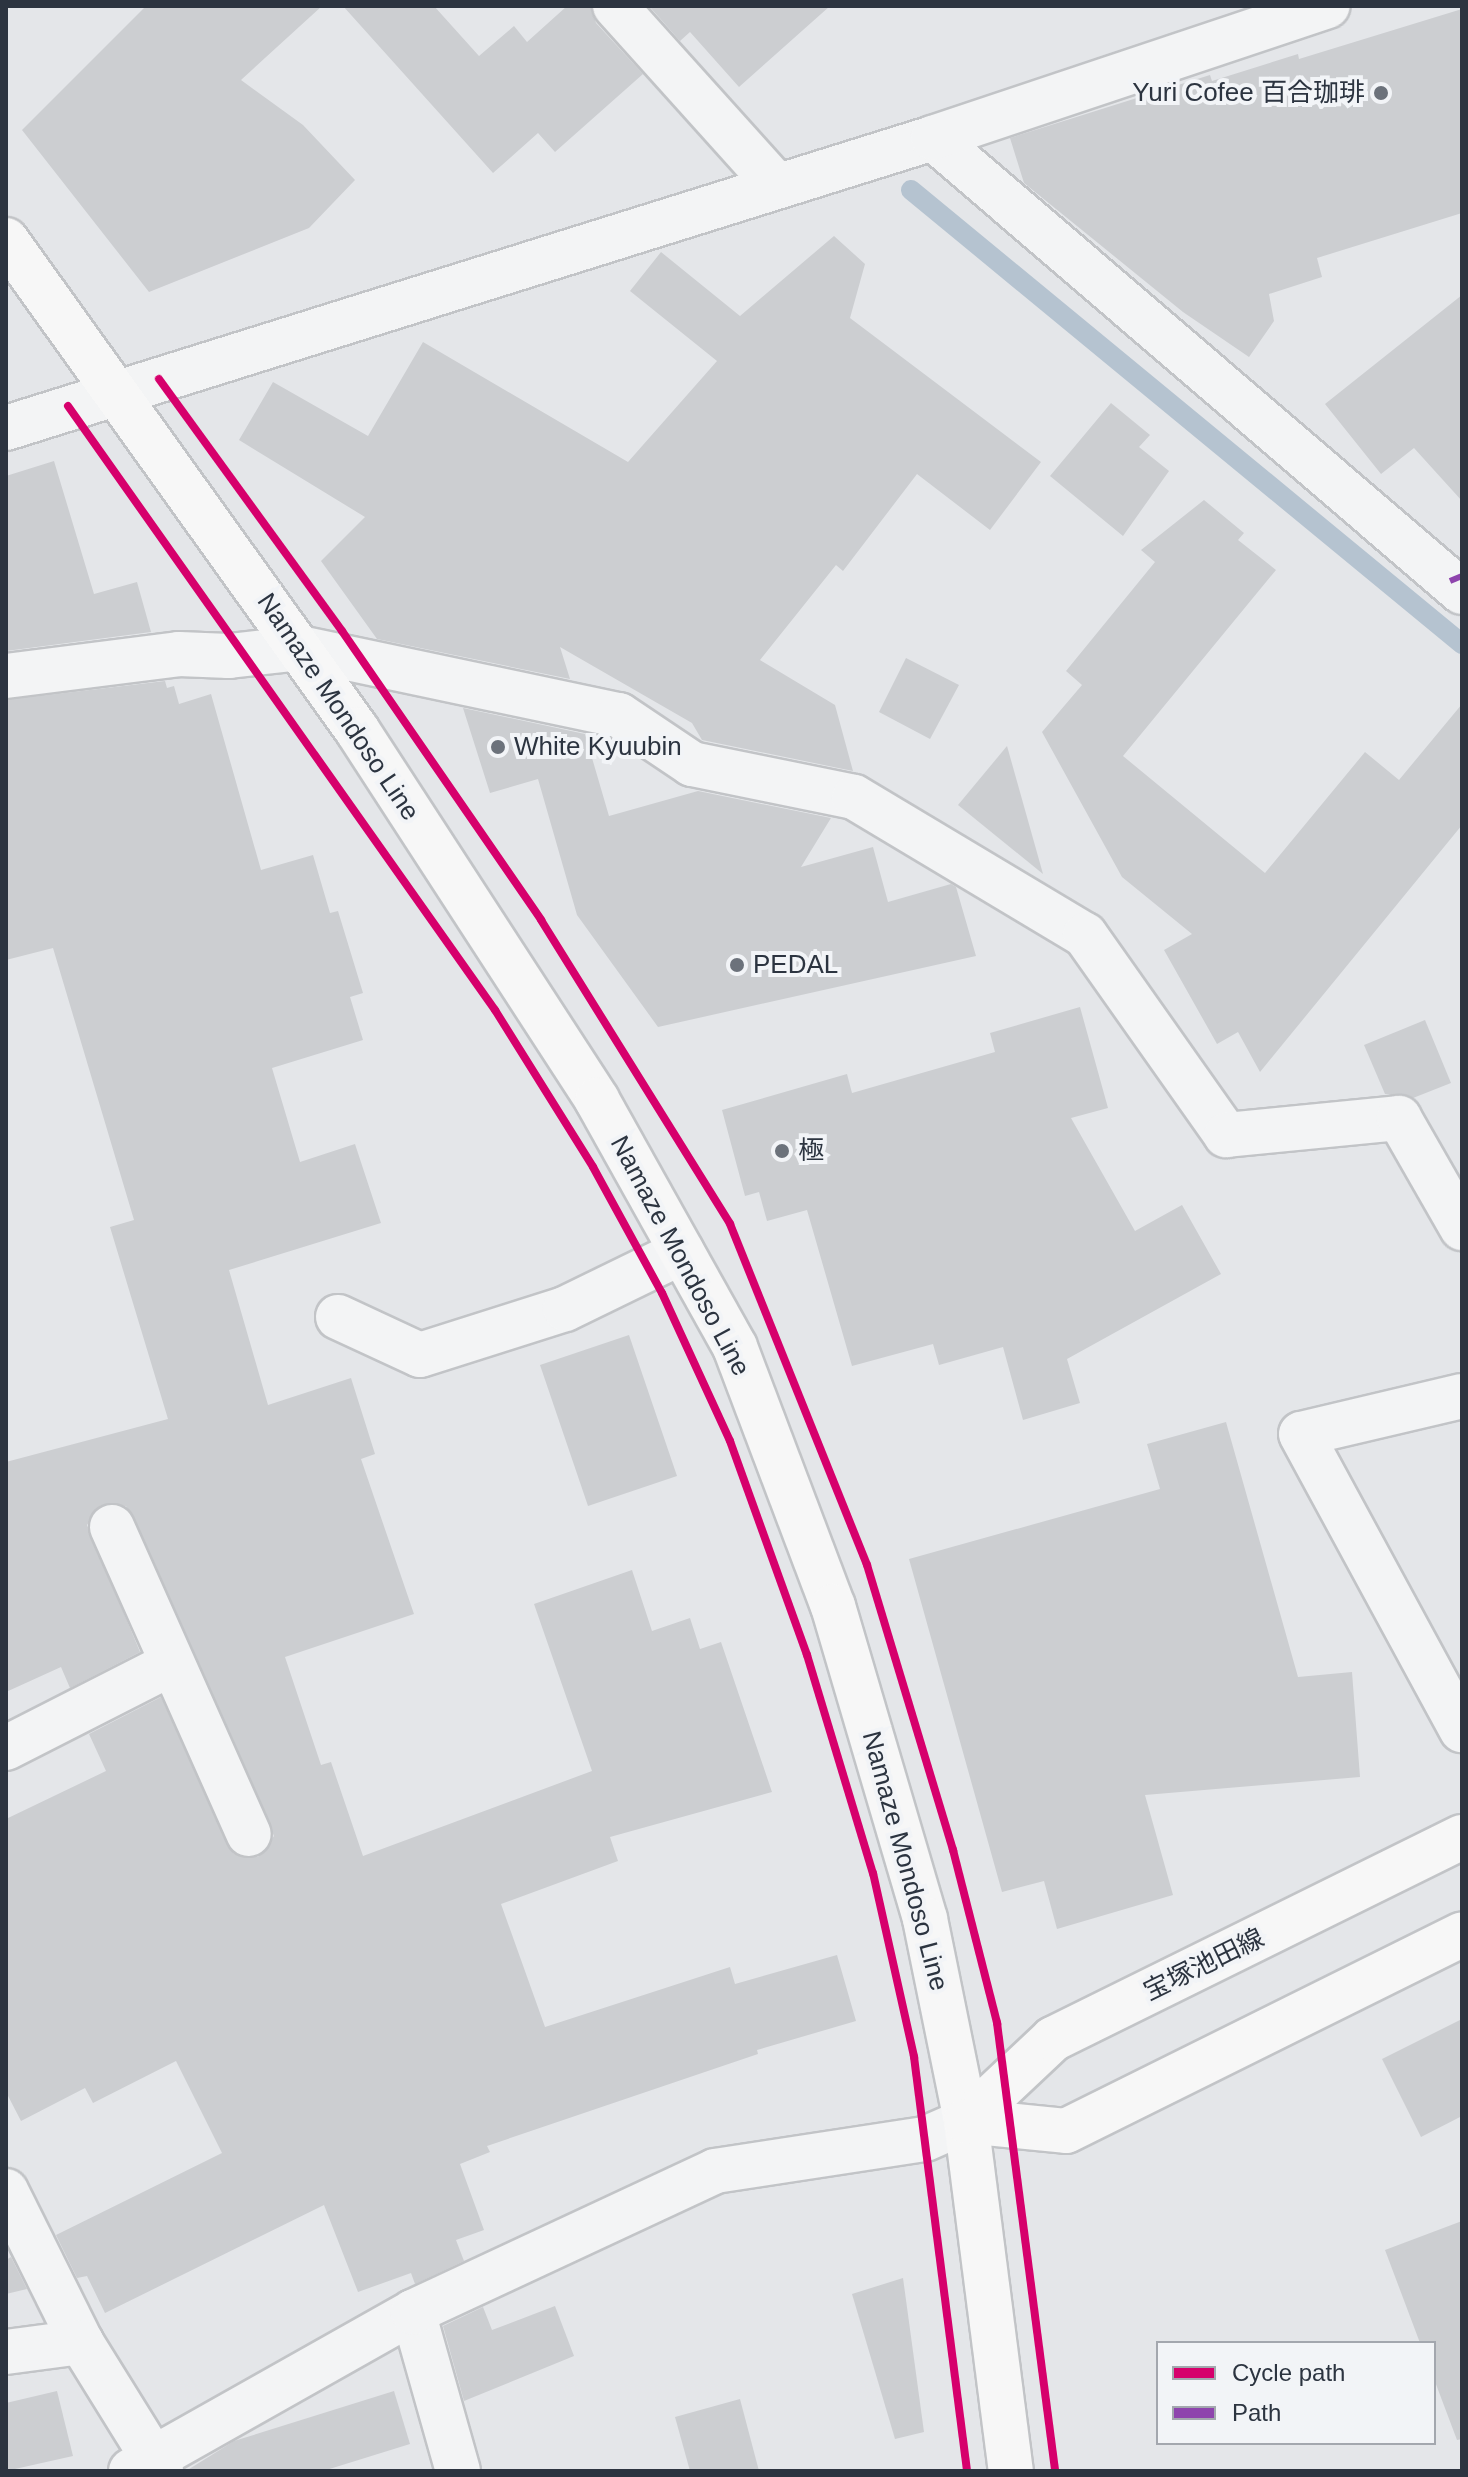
<!DOCTYPE html>
<html>
<head>
<meta charset="utf-8">
<style>
  body { margin:0 }
  #map { position:relative; width:1468px; height:2477px; overflow:hidden; background:#e4e6e9; font-family:Helvetica,"Noto Sans JP",sans-serif }
  div>[style] { position:absolute }
  [style*='--x'] { left:calc(var(--x)*1px); top:calc(var(--y)*1px); width:calc(var(--w)*1px); rotate:calc(var(--a)*1deg) }
  .stream>* { height:20px; margin:-10px; padding:0 10px; transform-origin:10px; border-radius:10px; background:#b5c3d0 }
  .building>* { inset:0; background:#ccced1 }
  .roads { filter:drop-shadow(2px 0 #c2c4c7) drop-shadow(-2px 0 #c2c4c7) drop-shadow(0 2px #c2c4c7) drop-shadow(0 -2px #c2c4c7) }
  .street>* { height:44px; margin:-22px; padding:0 22px; transform-origin:22px; border-radius:22px; background:#f3f4f5 }
  .secondary>* { height:44px; margin:-22px; padding:0 22px; transform-origin:22px; border-radius:22px; background:#f7f7f7 }
  .quiet>* { height:6px; margin-top:-3px; transform-origin:0; background:repeating-linear-gradient(90deg,#8e44ad 0 12px,transparent 0 18px) }
  .cycleway>* { height:8px; margin:-4px; padding:0 4px; transform-origin:4px; border-radius:4px; background:#d6006c }
  .dots>* { width:22px; height:22px; translate:-50% -50%; box-sizing:border-box; border:4px solid #f2f4f7; border-radius:50% }
  span { translate:-50% -50%; white-space:nowrap; text-align:center; line-height:1.15; -webkit-text-stroke:8px #f2f4f7; paint-order:stroke }
  .poi-label { font-size:26px; color:#2c3440 }
  .right { translate:-100% -50%; text-align:right }
  .left { translate:0 -50%; text-align:left }
  .street-label { font-size:26px; color:#2c3440 }
  .frame { position:absolute; inset:0; border:8px solid #2c3440; pointer-events:none }
  .legend { position:absolute; left:1156px; top:2341px; width:280px; height:104px; box-sizing:border-box; background:#f2f4f7; border:2px solid #a3a7ae; margin:0; padding:10px 14px; list-style:none; font-size:24px; color:#2c3440 }
  .legend li { display:flex; align-items:center; gap:16px; height:40px }
  .legend b { width:40px; border:2px solid #a3a7ae }
</style>
</head>
<body>
<div id="map">
  <div class="stream">
    <div style="--x:911;--y:190;--w:714;--a:39.49"></div>
  </div>
  <div class="building">
    <div style="clip-path:polygon(146px 6px,322px 6px,241px 80px,303px 125px,355px 180px,309px 228px,149px 292px,22px 130px)"></div>
    <div style="clip-path:polygon(343px 6px,434px 6px,479px 56px,514px 26px,527px 42px,567px 6px,591px 6px,596px 23px,643px 74px,555px 152px,538px 133px,493px 173px)"></div>
    <div style="clip-path:polygon(649px 6px,830px 6px,739px 87px,690px 32px,680px 41px)"></div>
    <div style="clip-path:polygon(1462px 9px,1462px 213px,1317px 258px,1322px 277px,1269px 294px,1274px 321px,1249px 357px,1183px 312px,1024px 183px,1010px 138px,1210px 75px,1212px 81px,1298px 54px,1299px 59px)"></div>
    <div style="clip-path:polygon(834px 236px,865px 264px,850px 318px,1041px 462px,990px 530px,917px 474px,843px 571px,836px 565px,760px 660px,835px 705px,853px 771px,702px 740px,692px 723px,560px 647px,570px 679px,377px 639px,321px 561px,365px 517px,239px 440px,273px 382px,368px 436px,423px 342px,628px 462px,717px 361px,630px 291px,661px 252px,740px 316px)"></div>
    <div style="clip-path:polygon(1462px 295px,1462px 501px,1414px 448px,1381px 474px,1325px 404px)"></div>
    <div style="clip-path:polygon(1111px 403px,1150px 435px,1139px 447px,1169px 471px,1123px 536px,1050px 476px)"></div>
    <div style="clip-path:polygon(54px 461px,94px 594px,137px 582px,151px 632px,6px 651px,6px 476px)"></div>
    <div style="clip-path:polygon(1204px 500px,1244px 533px,1238px 540px,1276px 570px,1123px 756px,1265px 873px,1365px 752px,1399px 780px,1462px 704px,1462px 825px,1260px 1072px,1238px 1032px,1217px 1044px,1164px 950px,1192px 934px,1122px 877px,1042px 732px,1082px 685px,1066px 671px,1155px 562px,1141px 550px)"></div>
    <div style="clip-path:polygon(906px 658px,959px 685px,930px 739px,879px 712px)"></div>
    <div style="clip-path:polygon(165px 681px,167px 688px,174px 686px,179px 704px,211px 694px,261px 870px,313px 855px,330px 913px,338px 911px,363px 993px,350px 997px,363px 1040px,272px 1068px,300px 1162px,355px 1144px,381px 1223px,229px 1270px,268px 1405px,351px 1378px,375px 1454px,361px 1459px,414px 1614px,285px 1657px,321px 1765px,331px 1762px,363px 1856px,592px 1771px,534px 1604px,632px 1570px,652px 1631px,690px 1618px,700px 1649px,721px 1642px,772px 1792px,610px 1837px,618px 1861px,501px 1904px,545px 2027px,730px 1967px,735px 1984px,837px 1955px,856px 2021px,757px 2050px,758px 2054px,487px 2146px,490px 2152px,460px 2164px,484px 2230px,456px 2240px,464px 2261px,415px 2284px,411px 2273px,358px 2292px,324px 2205px,105px 2313px,87px 2276px,77px 2278px,56px 2235px,222px 2153px,176px 2061px,93px 2103px,85px 2088px,21px 2121px,6px 2092px,6px 1819px,106px 1771px,89px 1734px,161px 1697px,234px 1854px,258px 1857px,274px 1836px,126px 1506px,101px 1505px,87px 1525px,140px 1652px,70px 1688px,61px 1667px,6px 1692px,6px 1462px,168px 1419px,110px 1227px,134px 1220px,53px 948px,6px 960px,6px 700px)"></div>
    <div style="clip-path:polygon(463px 708px,585px 734px,609px 816px,698px 791px,831px 818px,801px 867px,873px 847px,888px 902px,951px 884px,956px 887px,976px 956px,658px 1027px,577px 915px,538px 779px,490px 793px)"></div>
    <div style="clip-path:polygon(1007px 746px,1043px 874px,958px 805px)"></div>
    <div style="clip-path:polygon(1080px 1007px,1108px 1108px,1071px 1118px,1135px 1231px,1182px 1205px,1221px 1274px,1067px 1359px,1080px 1403px,1023px 1420px,1003px 1347px,939px 1365px,933px 1344px,852px 1366px,807px 1210px,767px 1221px,759px 1192px,745px 1196px,722px 1110px,847px 1074px,852px 1093px,995px 1052px,990px 1033px)"></div>
    <div style="clip-path:polygon(1425px 1020px,1451px 1083px,1413px 1098px,1385px 1094px,1364px 1045px)"></div>
    <div style="clip-path:polygon(629px 1335px,677px 1476px,588px 1506px,540px 1365px)"></div>
    <div style="clip-path:polygon(1226px 1422px,1298px 1677px,1352px 1672px,1360px 1777px,1145px 1795px,1173px 1895px,1057px 1929px,1044px 1881px,1002px 1892px,909px 1559px,1160px 1489px,1147px 1444px)"></div>
    <div style="clip-path:polygon(1462px 2019px,1462px 2116px,1421px 2137px,1382px 2059px)"></div>
    <div style="clip-path:polygon(1462px 2221px,1462px 2439px,1457px 2440px,1434px 2379px,1434px 2343px,1420px 2343px,1385px 2250px)"></div>
    <div style="clip-path:polygon(11px 2257px,27px 2289px,6px 2294px,6px 2260px)"></div>
    <div style="clip-path:polygon(903px 2278px,924px 2432px,895px 2439px,852px 2294px)"></div>
    <div style="clip-path:polygon(555px 2306px,574px 2356px,464px 2401px,443px 2326px,483px 2307px,492px 2330px)"></div>
    <div style="clip-path:polygon(57px 2391px,73px 2456px,6px 2471px,6px 2403px)"></div>
    <div style="clip-path:polygon(394px 2391px,410px 2444px,323px 2471px,186px 2471px,234px 2441px)"></div>
    <div style="clip-path:polygon(740px 2399px,759px 2471px,690px 2471px,675px 2417px)"></div>
  </div>
  <div class="roads">
    <div class="street">
      <div style="--x:615;--y:6;--w:242;--a:48"></div>
      <div style="--x:933;--y:138;--w:697;--a:40.64"></div>
      <div style="--x:6;--y:428;--w:971;--a:-17.37"></div>
      <div style="--x:933;--y:138;--w:416;--a:-18.5"></div>
      <div style="--x:6;--y:676;--w:174;--a:-7.2"></div>
      <div style="--x:179;--y:654;--w:50;--a:2.3"></div>
      <div style="--x:229;--y:656;--w:71;--a:-6.4"></div>
      <div style="--x:300;--y:648;--w:326;--a:11.9"></div>
      <div style="--x:619;--y:715;--w:88;--a:33.9"></div>
      <div style="--x:692;--y:764;--w:165;--a:11.5"></div>
      <div style="--x:854;--y:797;--w:269;--a:30.9"></div>
      <div style="--x:1085;--y:935;--w:245;--a:54.8"></div>
      <div style="--x:1226;--y:1135;--w:174;--a:-5.6"></div>
      <div style="--x:1399;--y:1118;--w:127;--a:60.2"></div>
      <div style="--x:338;--y:1317;--w:90;--a:24.9"></div>
      <div style="--x:420;--y:1355;--w:152;--a:-17.6"></div>
      <div style="--x:565;--y:1309;--w:130;--a:-26"></div>
      <div style="--x:1462;--y:1396;--w:165;--a:166.7"></div>
      <div style="--x:1301;--y:1434;--w:337;--a:61.5"></div>
      <div style="--x:112;--y:1527;--w:336;--a:66"></div>
      <div style="--x:6;--y:1748;--w:185;--a:-27"></div>
      <div style="--x:6;--y:2191;--w:169;--a:63.6"></div>
      <div style="--x:81;--y:2342;--w:152;--a:58.2"></div>
      <div style="--x:413;--y:2312;--w:165;--a:74.2"></div>
      <div style="--x:6;--y:2352;--w:76;--a:-7.6"></div>
      <div style="--x:131;--y:2471;--w:324;--a:-29.4"></div>
      <div style="--x:413;--y:2312;--w:333;--a:-25"></div>
      <div style="--x:715;--y:2171;--w:212;--a:-8.7"></div>
      <div style="--x:925;--y:2139;--w:45;--a:-23.7"></div>
    </div>
    <div class="secondary">
      <div style="--x:6;--y:240;--w:603;--a:54.38"></div>
      <div style="--x:357;--y:730;--w:441;--a:57"></div>
      <div style="--x:597;--y:1100;--w:283;--a:60.8"></div>
      <div style="--x:735;--y:1347;--w:277;--a:69.3"></div>
      <div style="--x:833;--y:1606;--w:326;--a:73.6"></div>
      <div style="--x:925;--y:1919;--w:206;--a:78.5"></div>
      <div style="--x:966;--y:2121;--w:353;--a:82.7"></div>
      <div style="--x:966;--y:2121;--w:120;--a:-43.3"></div>
      <div style="--x:1053;--y:2039;--w:456;--a:-26.3"></div>
      <div style="--x:966;--y:2121;--w:100;--a:5.7"></div>
      <div style="--x:1066;--y:2131;--w:442;--a:-26.4"></div>
    </div>
  </div>
  <div class="quiet">
    <div style="--x:1450;--y:581;--w:13;--a:-23"></div>
  </div>
  <div class="cycleway">
    <div style="--x:159;--y:379;--w:311;--a:54"></div>
    <div style="--x:342;--y:631;--w:351;--a:55.4"></div>
    <div style="--x:541;--y:920;--w:358;--a:58.1"></div>
    <div style="--x:730;--y:1224;--w:367;--a:68.1"></div>
    <div style="--x:867;--y:1565;--w:298;--a:73.2"></div>
    <div style="--x:953;--y:1850;--w:179;--a:75.7"></div>
    <div style="--x:997;--y:2023;--w:452;--a:82.6"></div>
    <div style="--x:68;--y:406;--w:740;--a:54.74"></div>
    <div style="--x:495;--y:1010;--w:185;--a:58"></div>
    <div style="--x:593;--y:1167;--w:144;--a:61.3"></div>
    <div style="--x:662;--y:1293;--w:163;--a:65.3"></div>
    <div style="--x:730;--y:1441;--w:227;--a:70.2"></div>
    <div style="--x:807;--y:1655;--w:228;--a:73.2"></div>
    <div style="--x:873;--y:1873;--w:189;--a:77.4"></div>
    <div style="--x:914;--y:2057;--w:417;--a:82.7"></div>
  </div>
  <div class="dots">
    <div style="left:1381px;top:93px;background:#6c727b"></div>
    <div style="left:498px;top:747px;background:#6c727b"></div>
    <div style="left:737px;top:965px;background:#6c727b"></div>
    <div style="left:782px;top:1151px;background:#6c727b"></div>
  </div>
  <div class="poi-label">
    <span class="right" style="left:1365px;top:93px">Yuri Cofee 百合珈琲</span>
    <span class="left" style="left:514px;top:747px">White Kyuubin</span>
    <span class="left" style="left:753px;top:965px">PEDAL</span>
    <span class="left" style="left:798px;top:1151px">極</span>
  </div>
  <div class="street-label">
    <span style="left:338px;top:707px;rotate:56deg">Namaze Mondoso Line</span>
    <span style="left:680px;top:1256px;rotate:62deg">Namaze Mondoso Line</span>
    <span style="left:905px;top:1861px;rotate:75deg">Namaze Mondoso Line</span>
    <span style="left:1204px;top:1965px;rotate:-26deg">宝塚池田線</span>
  </div>
  <div class="frame"></div>
  <ul class="legend">
  <li><b style="height:10px;background:#d6006c"></b>Cycle path</li>
  <li><b style="height:10px;background:#8e44ad"></b>Path</li>
  </ul>
</div>
</body>
</html>
